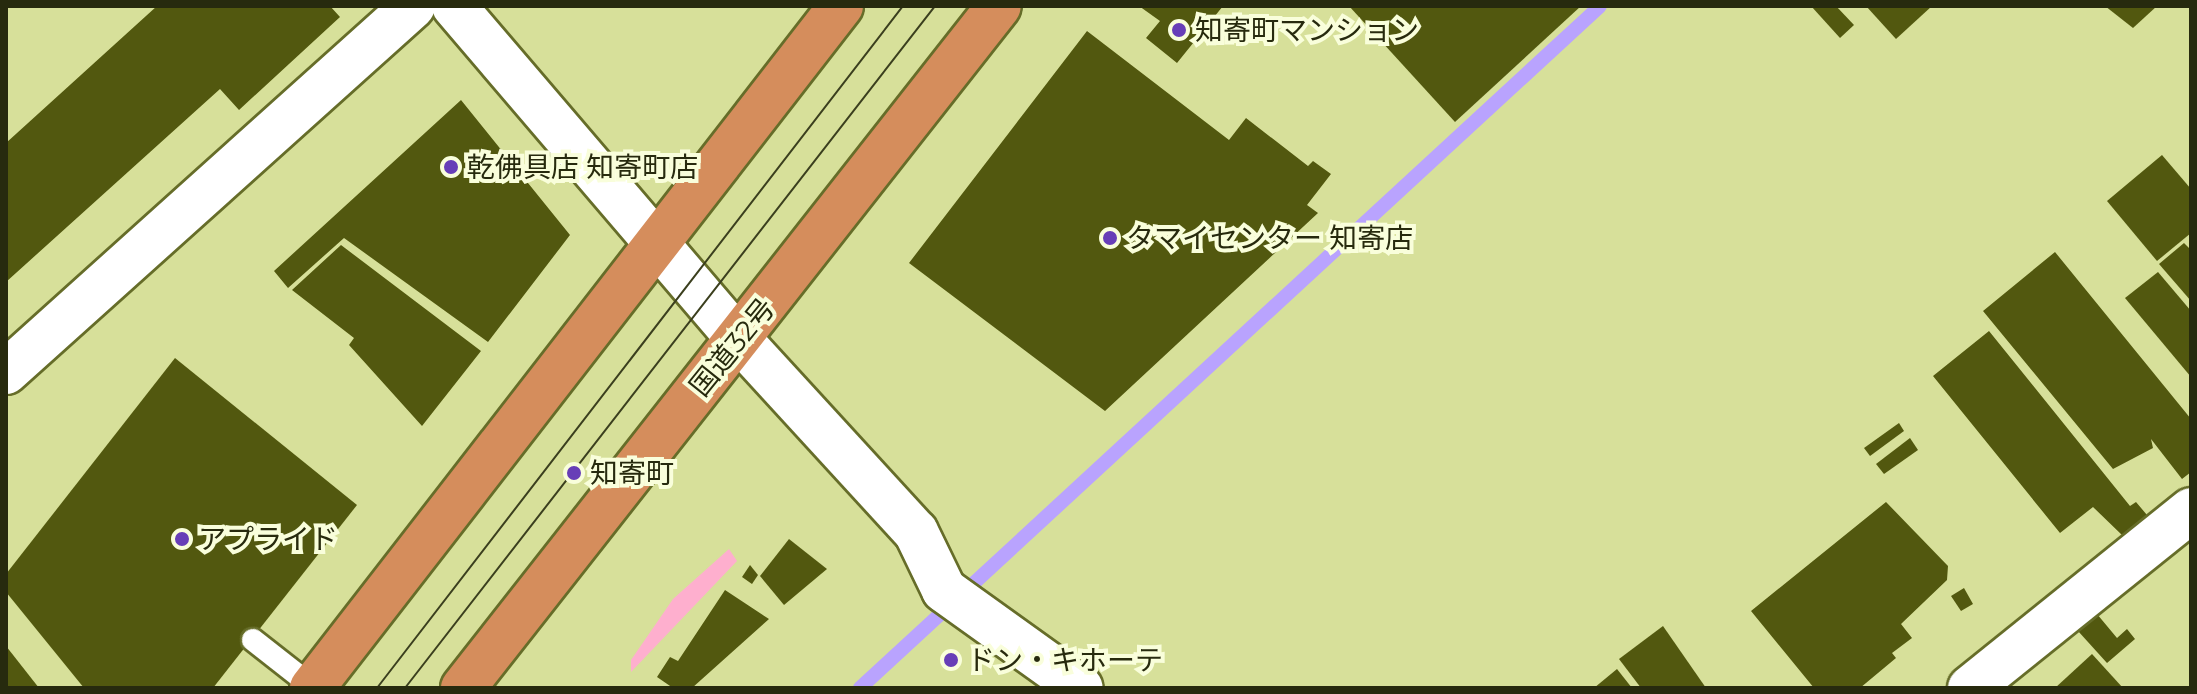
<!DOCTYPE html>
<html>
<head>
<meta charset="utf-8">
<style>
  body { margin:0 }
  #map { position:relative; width:2197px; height:694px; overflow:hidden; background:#d7e09a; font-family:Montserrat,"Noto Sans JP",sans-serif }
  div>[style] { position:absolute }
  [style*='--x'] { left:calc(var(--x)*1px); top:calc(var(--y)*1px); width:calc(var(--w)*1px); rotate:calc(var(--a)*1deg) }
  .green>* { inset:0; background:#feafce }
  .stream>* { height:14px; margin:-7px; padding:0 7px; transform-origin:7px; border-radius:7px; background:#b9a3fe }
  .building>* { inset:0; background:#52580f }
  .roads { filter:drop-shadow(2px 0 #666d29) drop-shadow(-2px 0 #666d29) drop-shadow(0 2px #666d29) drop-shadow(0 -2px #666d29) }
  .lane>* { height:22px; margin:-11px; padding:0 11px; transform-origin:11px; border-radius:11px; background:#fff }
  .street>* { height:44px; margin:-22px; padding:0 22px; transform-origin:22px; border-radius:22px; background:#fff }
  .secondary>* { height:44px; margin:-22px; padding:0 22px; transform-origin:22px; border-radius:22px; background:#fff }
  .highway>* { height:44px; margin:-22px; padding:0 22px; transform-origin:22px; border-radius:22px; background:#d58d5c }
  .tram>* { height:2px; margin:-1px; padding:0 1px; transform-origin:1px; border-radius:1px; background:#3b3f1e }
  .dots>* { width:22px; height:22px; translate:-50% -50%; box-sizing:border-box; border:4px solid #f9fedb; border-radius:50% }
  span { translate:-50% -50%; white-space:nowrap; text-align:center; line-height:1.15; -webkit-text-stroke:8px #f9fedb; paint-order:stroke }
  .poi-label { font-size:28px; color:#272a0e }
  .left { translate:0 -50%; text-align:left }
  .street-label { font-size:28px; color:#272a0e }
  .frame { position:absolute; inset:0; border:8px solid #272a0e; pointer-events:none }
</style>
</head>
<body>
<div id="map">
  <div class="green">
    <div style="clip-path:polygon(729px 549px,737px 561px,631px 672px,631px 660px,673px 599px)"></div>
  </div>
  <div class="stream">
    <div style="--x:860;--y:688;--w:1006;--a:-42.66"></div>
  </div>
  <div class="building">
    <div style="clip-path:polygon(157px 6px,330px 6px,340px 17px,239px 110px,220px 89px,6px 282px,6px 143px)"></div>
    <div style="clip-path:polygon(1139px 6px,1223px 6px,1177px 63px,1146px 38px,1160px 21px)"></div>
    <div style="clip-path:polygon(1349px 6px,1581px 6px,1455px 122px)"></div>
    <div style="clip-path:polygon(1811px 6px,1836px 6px,1854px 25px,1840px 38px)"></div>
    <div style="clip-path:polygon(1866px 6px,1932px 6px,1896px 39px)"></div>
    <div style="clip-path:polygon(2105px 6px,2157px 6px,2133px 28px)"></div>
    <div style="clip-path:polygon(1087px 31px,1229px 140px,1246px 118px,1308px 166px,1313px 161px,1331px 174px,1307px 205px,1318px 213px,1105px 411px,909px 263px)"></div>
    <div style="clip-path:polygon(461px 100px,570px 235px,488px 342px,344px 238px,288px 288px,274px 271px)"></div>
    <div style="clip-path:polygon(2162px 155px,2191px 189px,2191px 233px,2157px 261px,2107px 201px)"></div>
    <div style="clip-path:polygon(2184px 243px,2191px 250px,2191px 301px,2159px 264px)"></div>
    <div style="clip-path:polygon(341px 245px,481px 351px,422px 426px,349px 345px,354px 338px,292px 290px)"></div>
    <div style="clip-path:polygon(2055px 252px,2191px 419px,2191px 472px,2182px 479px,2151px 439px,2153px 448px,2113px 469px,1983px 311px)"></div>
    <div style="clip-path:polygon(2158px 272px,2191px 311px,2191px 377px,2125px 298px)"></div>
    <div style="clip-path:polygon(1989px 331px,2130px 506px,2136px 502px,2147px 515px,2122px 535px,2093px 507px,2060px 533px,1933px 376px)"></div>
    <div style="clip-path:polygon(175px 358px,357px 505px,213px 688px,84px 688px,6px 592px,6px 574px)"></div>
    <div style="clip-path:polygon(1899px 423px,1904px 431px,1870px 456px,1864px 448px)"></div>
    <div style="clip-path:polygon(1910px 438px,1918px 450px,1884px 474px,1876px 464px)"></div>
    <div style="clip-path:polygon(1886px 502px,1948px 566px,1947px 580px,1901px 624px,1912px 638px,1892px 653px,1896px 658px,1860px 688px,1814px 688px,1751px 611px)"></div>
    <div style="clip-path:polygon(789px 539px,827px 569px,784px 605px,760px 576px)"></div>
    <div style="clip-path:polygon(750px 565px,758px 575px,752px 584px,742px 577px)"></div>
    <div style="clip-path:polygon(1964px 588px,1973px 604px,1961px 611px,1951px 596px)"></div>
    <div style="clip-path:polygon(725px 590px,769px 619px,692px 688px,673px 688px,657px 677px,670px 657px,678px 661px)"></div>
    <div style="clip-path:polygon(2097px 614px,2117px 638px,2127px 629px,2135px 639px,2107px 663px,2078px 631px)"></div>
    <div style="clip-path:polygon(1663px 626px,1706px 688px,1641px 688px,1619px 659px)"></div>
    <div style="clip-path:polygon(6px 646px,39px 688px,6px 688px)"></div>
    <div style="clip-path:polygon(2092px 654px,2123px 688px,2055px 688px)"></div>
    <div style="clip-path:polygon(1617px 669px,1632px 688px,1594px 688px)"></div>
  </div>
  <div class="roads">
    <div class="lane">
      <div style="--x:253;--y:640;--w:76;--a:38.1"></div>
    </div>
    <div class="street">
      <div style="--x:738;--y:338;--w:263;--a:47.5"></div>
      <div style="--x:916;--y:532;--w:64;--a:64.2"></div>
      <div style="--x:944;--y:590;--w:168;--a:35.6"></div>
      <div style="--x:6;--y:372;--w:547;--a:-41.96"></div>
      <div style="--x:1970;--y:688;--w:284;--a:-38.8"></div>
    </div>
    <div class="secondary">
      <div style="--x:454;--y:6;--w:437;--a:49.5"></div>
    </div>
    <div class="highway">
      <div style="--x:312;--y:688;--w:863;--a:-52.2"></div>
      <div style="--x:463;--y:688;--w:867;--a:-51.84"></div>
    </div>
  </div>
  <div class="tram">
    <div style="--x:377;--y:688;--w:861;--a:-52.36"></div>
    <div style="--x:405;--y:688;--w:864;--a:-52.15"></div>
  </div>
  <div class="dots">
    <div style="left:1179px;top:30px;background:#673eb7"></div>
    <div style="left:451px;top:167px;background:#673eb7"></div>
    <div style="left:1110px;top:238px;background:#673eb7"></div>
    <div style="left:574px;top:473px;background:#673eb7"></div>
    <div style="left:182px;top:539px;background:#673eb7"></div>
    <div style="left:951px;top:660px;background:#673eb7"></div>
  </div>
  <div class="poi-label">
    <span class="left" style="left:1195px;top:30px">知寄町マンション</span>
    <span class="left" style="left:467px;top:167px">乾佛具店 知寄町店</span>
    <span class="left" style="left:1126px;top:238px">タマイセンター 知寄店</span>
    <span class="left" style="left:590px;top:473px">知寄町</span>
    <span class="left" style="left:198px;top:539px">アプライド</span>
    <span class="left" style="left:967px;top:660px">ドン・キホーテ</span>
  </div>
  <div class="street-label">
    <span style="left:732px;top:347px;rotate:-51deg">国道32号</span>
  </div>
  <div class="frame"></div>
</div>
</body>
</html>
